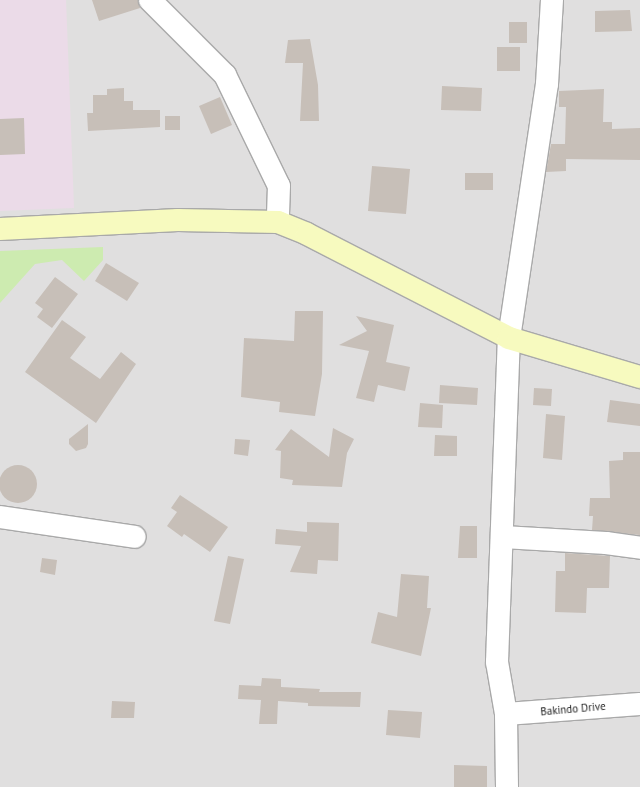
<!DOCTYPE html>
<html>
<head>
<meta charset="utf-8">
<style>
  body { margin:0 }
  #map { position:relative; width:640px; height:787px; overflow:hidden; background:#f2efe9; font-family:"PT Sans",sans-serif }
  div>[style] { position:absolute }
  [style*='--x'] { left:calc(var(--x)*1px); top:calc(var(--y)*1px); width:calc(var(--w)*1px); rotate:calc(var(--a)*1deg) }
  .residential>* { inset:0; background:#e0dfdf }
  .industrial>* { inset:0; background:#ebdbe8 }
  .grass>* { inset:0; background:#cdebb0 }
  .building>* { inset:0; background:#c7bfb8 }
  .round { border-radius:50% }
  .roads { filter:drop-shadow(1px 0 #a9a9a9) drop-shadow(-1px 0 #a9a9a9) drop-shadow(0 1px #a9a9a9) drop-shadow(0 -1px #a9a9a9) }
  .street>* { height:22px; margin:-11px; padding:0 11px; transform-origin:11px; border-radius:11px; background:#fff }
  .secondary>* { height:22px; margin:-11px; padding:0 11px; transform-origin:11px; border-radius:11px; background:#f7fabf }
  span { translate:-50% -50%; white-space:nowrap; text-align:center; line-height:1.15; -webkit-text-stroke:4px #fff; paint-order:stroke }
  .street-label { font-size:11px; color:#222 }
</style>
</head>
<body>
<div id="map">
  <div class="residential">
    <div style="clip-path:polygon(0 0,640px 0,640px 787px,0 787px)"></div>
  </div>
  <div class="industrial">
    <div style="clip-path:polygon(0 0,66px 0,74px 208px,0 211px)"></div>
  </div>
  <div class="grass">
    <div style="clip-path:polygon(103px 247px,103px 260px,84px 281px,62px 260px,35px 264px,0 303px,0 251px)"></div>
  </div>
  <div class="building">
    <div style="clip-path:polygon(92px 0,138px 0,140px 8px,99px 21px)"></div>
    <div style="clip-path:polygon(630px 10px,632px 31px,595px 32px,595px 11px)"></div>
    <div style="clip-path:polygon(509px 22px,527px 22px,527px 43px,509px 43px)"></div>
    <div style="clip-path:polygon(310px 39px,318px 85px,319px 121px,300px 121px,303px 63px,285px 63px,288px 40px)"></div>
    <div style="clip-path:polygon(497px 47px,520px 47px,520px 71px,497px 71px)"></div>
    <div style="clip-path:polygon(442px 86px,482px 88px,481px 111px,441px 110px)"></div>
    <div style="clip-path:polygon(124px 88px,124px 101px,133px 101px,133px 110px,160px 110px,160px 127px,88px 131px,87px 113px,93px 113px,93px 95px,107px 95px,107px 89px)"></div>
    <div style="clip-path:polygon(604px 89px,603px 122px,612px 122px,612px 129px,640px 128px,640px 160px,566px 159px,566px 171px,546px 172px,551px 144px,565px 144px,566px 107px,559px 107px,559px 91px)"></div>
    <div style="clip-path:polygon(220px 97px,232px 125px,211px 134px,199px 106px)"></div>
    <div style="clip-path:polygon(165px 116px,180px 116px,180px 130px,165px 130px)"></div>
    <div style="clip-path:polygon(24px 118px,25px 154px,0 155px,0 119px)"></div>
    <div style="clip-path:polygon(372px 166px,410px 169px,406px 214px,368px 211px)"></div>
    <div style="clip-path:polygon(465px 173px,493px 173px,493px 190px,465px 190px)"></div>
    <div style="clip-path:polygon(106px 263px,139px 283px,127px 301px,95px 281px)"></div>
    <div style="clip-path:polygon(55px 277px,78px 294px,52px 328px,37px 317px,43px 309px,35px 303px)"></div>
    <div style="clip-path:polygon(295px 311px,323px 311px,322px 374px,315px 416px,279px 412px,280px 402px,241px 397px,244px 338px,294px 341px)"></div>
    <div style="clip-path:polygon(356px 316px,394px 325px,386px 362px,410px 367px,405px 391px,378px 385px,374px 402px,356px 398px,369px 351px,339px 345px,367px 331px)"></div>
    <div style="clip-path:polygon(62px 320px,86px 337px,70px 358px,100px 379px,121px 352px,136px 364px,96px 423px,25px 372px)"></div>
    <div style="clip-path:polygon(440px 385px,478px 388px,477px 405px,439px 403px)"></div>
    <div style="clip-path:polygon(534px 388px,552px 389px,551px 406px,533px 405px)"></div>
    <div style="clip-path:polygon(610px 400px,640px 404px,640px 426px,607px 422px)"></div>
    <div style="clip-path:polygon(420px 403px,443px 405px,442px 428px,418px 427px)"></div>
    <div style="clip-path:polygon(546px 414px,565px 416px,562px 460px,543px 458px)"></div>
    <div style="clip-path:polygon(88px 424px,88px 444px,86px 448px,76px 451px,69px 444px,69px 439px)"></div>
    <div style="clip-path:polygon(333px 428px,354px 439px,347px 453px,342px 487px,292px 485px,293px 480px,280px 478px,281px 451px,275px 450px,291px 429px,329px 457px)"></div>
    <div style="clip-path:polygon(435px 435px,457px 436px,457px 456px,434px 456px)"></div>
    <div style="clip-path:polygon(235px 439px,250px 440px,248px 456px,234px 454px)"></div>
    <div style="clip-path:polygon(623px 452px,640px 452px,640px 535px,592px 530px,593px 516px,589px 516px,590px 498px,610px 498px,609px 461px,623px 460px)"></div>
    <div class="round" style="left:-1px;top:465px;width:38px;height:38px"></div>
    <div style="clip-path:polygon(180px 495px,228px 527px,210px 552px,184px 534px,182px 537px,167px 526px,177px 512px,171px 508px)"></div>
    <div style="clip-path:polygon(307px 522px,339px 523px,338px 561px,318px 560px,317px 574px,290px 572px,301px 546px,275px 544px,276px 529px,307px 532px)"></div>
    <div style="clip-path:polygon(460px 526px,477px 526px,477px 558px,458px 558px)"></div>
    <div style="clip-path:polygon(565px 553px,610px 556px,609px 588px,587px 588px,586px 613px,555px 612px,556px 571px,565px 571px)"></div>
    <div style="clip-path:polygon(228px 556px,244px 559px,230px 624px,214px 621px)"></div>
    <div style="clip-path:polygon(42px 558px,57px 560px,55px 575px,40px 572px)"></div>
    <div style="clip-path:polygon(401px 574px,429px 576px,427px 608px,431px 608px,421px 656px,371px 643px,378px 612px,397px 617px)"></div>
    <div style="clip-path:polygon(262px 678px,281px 679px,281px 687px,320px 689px,319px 692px,361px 692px,360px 707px,308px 706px,308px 703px,278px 701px,277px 724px,259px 724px,261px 700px,238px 699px,239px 685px,261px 686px)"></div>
    <div style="clip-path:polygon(112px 701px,135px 702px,134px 718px,111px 718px)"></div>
    <div style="clip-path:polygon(388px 710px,422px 712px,420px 738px,386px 735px)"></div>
    <div style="clip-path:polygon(454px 765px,487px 766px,487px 787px,454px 787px)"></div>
  </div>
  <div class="roads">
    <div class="street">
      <div style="--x:150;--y:0;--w:106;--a:45"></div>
      <div style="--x:225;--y:75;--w:123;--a:64.1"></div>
      <div style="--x:279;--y:186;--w:36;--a:92"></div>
      <div style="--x:0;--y:517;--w:136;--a:8.4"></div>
      <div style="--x:503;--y:537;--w:103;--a:3.3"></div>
      <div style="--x:606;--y:543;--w:34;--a:8"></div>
      <div style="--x:506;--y:714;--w:134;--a:-4.3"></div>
      <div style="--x:507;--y:787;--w:73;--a:-90.8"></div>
      <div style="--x:506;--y:714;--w:53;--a:-99.8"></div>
      <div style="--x:497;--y:662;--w:324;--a:-87.9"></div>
      <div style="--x:509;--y:338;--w:257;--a:-81.5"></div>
      <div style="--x:547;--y:84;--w:84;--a:-86.6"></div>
    </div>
    <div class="secondary">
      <div style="--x:0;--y:229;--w:178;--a:-2.9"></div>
      <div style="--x:178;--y:220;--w:100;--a:1.1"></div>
      <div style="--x:278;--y:222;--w:31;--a:22"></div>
      <div style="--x:307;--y:234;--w:227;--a:27.2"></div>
      <div style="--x:509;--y:338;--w:137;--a:16.6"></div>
    </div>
  </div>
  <div class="street-label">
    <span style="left:573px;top:709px;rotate:-5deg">Bakindo Drive</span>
  </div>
</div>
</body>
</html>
